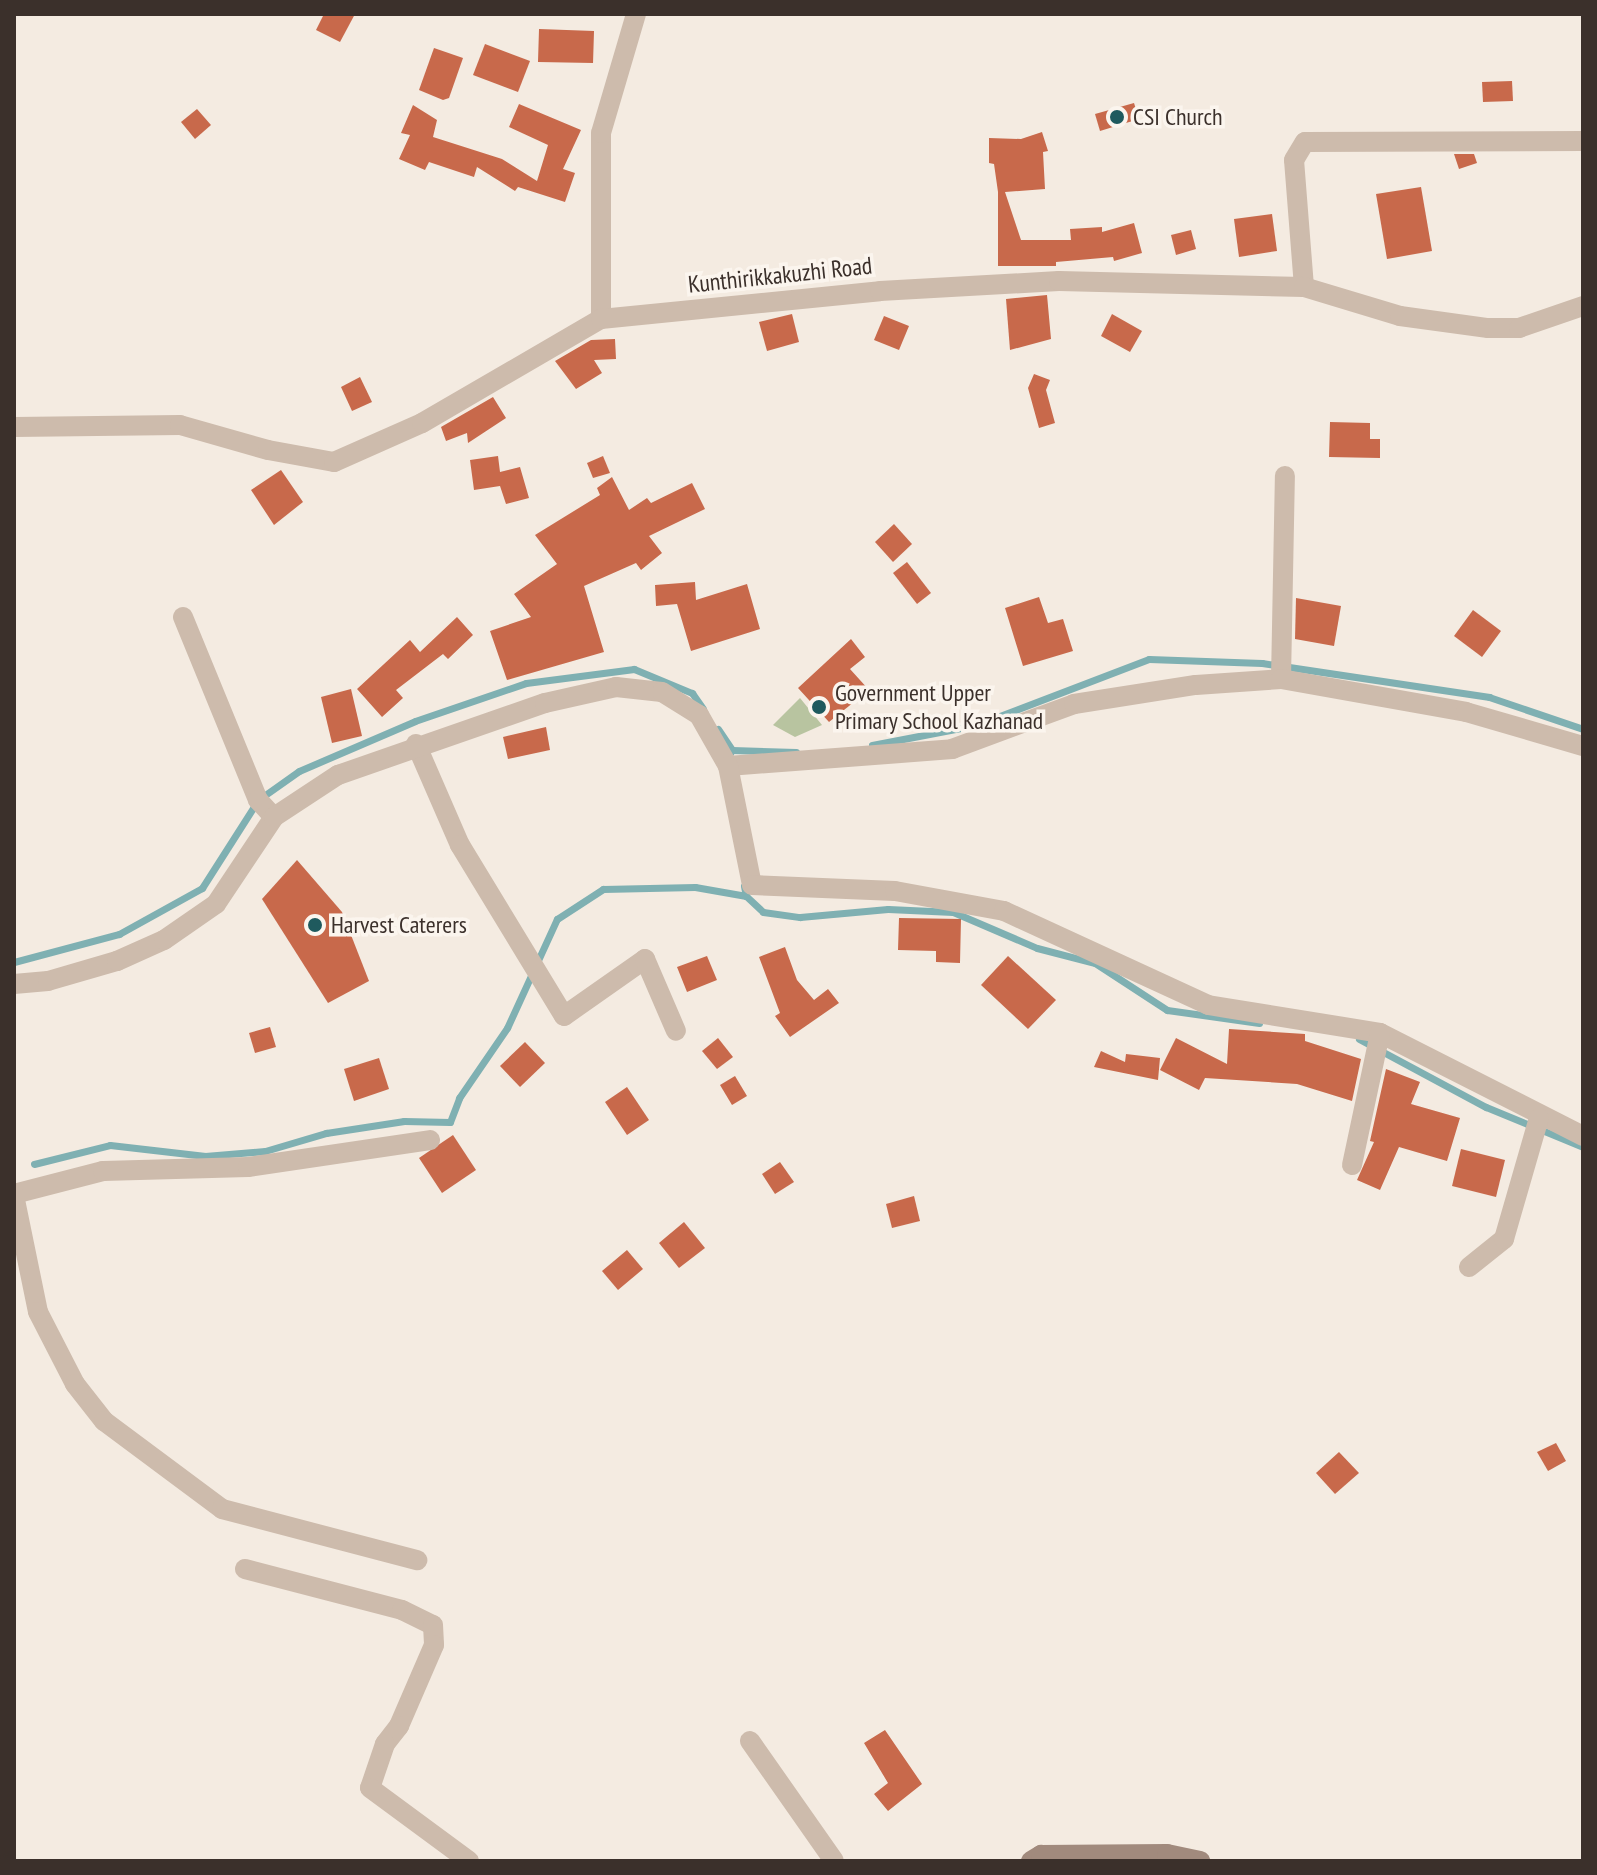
<!DOCTYPE html>
<html>
<head>
<meta charset="utf-8">
<style>
  body { margin:0 }
  #map { position:relative; width:1597px; height:1875px; overflow:hidden; background:#f4ebe1; font-family:"PT Sans Narrow",sans-serif }
  div>[style] { position:absolute }
  [style*='--x'] { left:calc(var(--x)*1px); top:calc(var(--y)*1px); width:calc(var(--w)*1px); rotate:calc(var(--a)*1deg) }
  .green>* { inset:0; background:#b8c4a0 }
  .stream>* { height:7px; margin:-3.5px; padding:0 3.5px; transform-origin:3.5px; border-radius:3.5px; background:#7fb0b2 }
  .building>* { inset:0; background:#c8694b }
  .street>* { height:20px; margin:-10px; padding:0 10px; transform-origin:10px; border-radius:10px; background:#cdbbac }
  .secondary>* { height:20px; margin:-10px; padding:0 10px; transform-origin:10px; border-radius:10px; background:#a18a7d }
  .dots>* { width:22px; height:22px; translate:-50% -50%; box-sizing:border-box; border:4px solid #fbf5ee; border-radius:50% }
  span { translate:-50% -50%; white-space:nowrap; text-align:center; line-height:1.15; -webkit-text-stroke:7px #fbf5ee; paint-order:stroke }
  .poi-label { font-size:24px; color:#3b302b }
  .left { translate:0 -50%; text-align:left }
  .street-label { font-size:24px; color:#3b302b }
  .frame { position:absolute; inset:0; border:16px solid #3b302b; pointer-events:none }
</style>
</head>
<body>
<div id="map">
  <div class="green">
    <div style="clip-path:polygon(800px 698px,822px 725px,795px 737px,773px 725px)"></div>
  </div>
  <div class="stream">
    <div style="--x:718;--y:729;--w:25;--a:56"></div>
    <div style="--x:732;--y:750;--w:9;--a:122"></div>
    <div style="--x:872;--y:745;--w:106;--a:-10.9"></div>
    <div style="--x:976;--y:725;--w:185;--a:-20.9"></div>
    <div style="--x:1149;--y:659;--w:113;--a:2"></div>
    <div style="--x:1262;--y:663;--w:230;--a:8.5"></div>
    <div style="--x:1489;--y:697;--w:99;--a:18.8"></div>
    <div style="--x:732;--y:750;--w:64;--a:1.8"></div>
    <div style="--x:744;--y:886;--w:10;--a:79"></div>
    <div style="--x:746;--y:896;--w:23;--a:43"></div>
    <div style="--x:763;--y:912;--w:37;--a:8"></div>
    <div style="--x:800;--y:917;--w:88;--a:-5.2"></div>
    <div style="--x:888;--y:909;--w:65;--a:2.6"></div>
    <div style="--x:953;--y:912;--w:91;--a:23.2"></div>
    <div style="--x:1037;--y:948;--w:60;--a:14.5"></div>
    <div style="--x:1095;--y:963;--w:86;--a:33.1"></div>
    <div style="--x:1167;--y:1010;--w:93;--a:8"></div>
    <div style="--x:14;--y:962;--w:109;--a:-14.9"></div>
    <div style="--x:119;--y:934;--w:95;--a:-29"></div>
    <div style="--x:202;--y:888;--w:104;--a:-57.5"></div>
    <div style="--x:258;--y:800;--w:50;--a:-35.3"></div>
    <div style="--x:299;--y:771;--w:126;--a:-23.3"></div>
    <div style="--x:415;--y:721;--w:117;--a:-18.9"></div>
    <div style="--x:526;--y:683;--w:109;--a:-7.4"></div>
    <div style="--x:634;--y:669;--w:63;--a:22.5"></div>
    <div style="--x:692;--y:693;--w:19;--a:55"></div>
    <div style="--x:1359;--y:1039;--w:144;--a:28.2"></div>
    <div style="--x:1486;--y:1107;--w:105;--a:22.4"></div>
    <div style="--x:34;--y:1164;--w:78;--a:-14"></div>
    <div style="--x:110;--y:1145;--w:96;--a:6.6"></div>
    <div style="--x:205;--y:1156;--w:60;--a:-4.8"></div>
    <div style="--x:265;--y:1151;--w:64;--a:-16.4"></div>
    <div style="--x:326;--y:1133;--w:79;--a:-8.7"></div>
    <div style="--x:404;--y:1121;--w:46;--a:1.2"></div>
    <div style="--x:450;--y:1122;--w:26;--a:-69"></div>
    <div style="--x:459;--y:1098;--w:85;--a:-55.6"></div>
    <div style="--x:507;--y:1028;--w:120;--a:-65.4"></div>
    <div style="--x:557;--y:919;--w:55;--a:-33.1"></div>
    <div style="--x:603;--y:889;--w:92;--a:-1.2"></div>
    <div style="--x:695;--y:887;--w:52;--a:10"></div>
  </div>
  <div class="building">
    <div style="clip-path:polygon(324px 14px,355px 14px,340px 42px,316px 30px)"></div>
    <div style="clip-path:polygon(539px 29px,594px 31px,593px 63px,538px 62px)"></div>
    <div style="clip-path:polygon(485px 44px,530px 61px,518px 92px,473px 75px)"></div>
    <div style="clip-path:polygon(434px 48px,463px 58px,449px 98px,443px 100px,419px 90px)"></div>
    <div style="clip-path:polygon(1512px 81px,1513px 101px,1483px 102px,1482px 82px)"></div>
    <div style="clip-path:polygon(1134px 103px,1139px 119px,1100px 131px,1095px 114px)"></div>
    <div style="clip-path:polygon(519px 104px,581px 130px,563px 169px,575px 173px,565px 202px,518px 187px,515px 191px,477px 167px,474px 177px,429px 162px,425px 170px,399px 159px,410px 135px,401px 133px,413px 105px,437px 120px,433px 137px,502px 159px,537px 181px,548px 145px,509px 127px)"></div>
    <div style="clip-path:polygon(197px 109px,211px 125px,195px 139px,181px 122px)"></div>
    <div style="clip-path:polygon(1042px 132px,1048px 151px,1043px 152px,1045px 189px,1005px 192px,1021px 240px,1071px 240px,1070px 229px,1102px 227px,1102px 232px,1134px 223px,1142px 253px,1114px 261px,1113px 257px,1056px 262px,1056px 266px,998px 266px,998px 192px,994px 164px,989px 163px,989px 138px,1021px 139px)"></div>
    <div style="clip-path:polygon(1454px 154px,1474px 154px,1477px 163px,1459px 169px)"></div>
    <div style="clip-path:polygon(1421px 187px,1432px 251px,1387px 259px,1376px 194px)"></div>
    <div style="clip-path:polygon(1272px 214px,1277px 251px,1239px 257px,1234px 219px)"></div>
    <div style="clip-path:polygon(1191px 230px,1196px 249px,1176px 255px,1171px 235px)"></div>
    <div style="clip-path:polygon(1047px 295px,1051px 339px,1010px 350px,1006px 299px)"></div>
    <div style="clip-path:polygon(792px 314px,799px 342px,767px 351px,759px 322px)"></div>
    <div style="clip-path:polygon(1112px 314px,1142px 331px,1130px 352px,1101px 336px)"></div>
    <div style="clip-path:polygon(884px 316px,909px 326px,899px 350px,874px 340px)"></div>
    <div style="clip-path:polygon(615px 339px,616px 359px,594px 360px,602px 373px,576px 389px,555px 361px,591px 340px)"></div>
    <div style="clip-path:polygon(1034px 374px,1050px 380px,1046px 390px,1055px 423px,1039px 428px,1028px 388px)"></div>
    <div style="clip-path:polygon(360px 377px,372px 402px,352px 411px,341px 387px)"></div>
    <div style="clip-path:polygon(493px 397px,506px 418px,468px 443px,467px 433px,446px 441px,441px 427px)"></div>
    <div style="clip-path:polygon(1330px 422px,1370px 423px,1370px 439px,1380px 439px,1380px 458px,1329px 457px)"></div>
    <div style="clip-path:polygon(498px 456px,500px 472px,520px 467px,529px 498px,506px 504px,500px 486px,474px 490px,470px 460px)"></div>
    <div style="clip-path:polygon(603px 456px,610px 473px,593px 478px,587px 463px)"></div>
    <div style="clip-path:polygon(281px 470px,303px 502px,274px 525px,251px 490px)"></div>
    <div style="clip-path:polygon(612px 477px,629px 510px,647px 498px,651px 503px,692px 483px,705px 509px,649px 536px,662px 553px,641px 570px,636px 563px,584px 586px,604px 652px,507px 680px,490px 631px,531px 617px,514px 594px,557px 564px,535px 535px,600px 495px,597px 488px)"></div>
    <div style="clip-path:polygon(894px 524px,912px 544px,893px 562px,875px 542px)"></div>
    <div style="clip-path:polygon(907px 562px,931px 593px,917px 604px,893px 573px)"></div>
    <div style="clip-path:polygon(695px 582px,696px 600px,747px 584px,760px 629px,691px 651px,677px 604px,656px 606px,655px 585px)"></div>
    <div style="clip-path:polygon(1039px 597px,1048px 623px,1063px 619px,1073px 651px,1023px 666px,1005px 608px)"></div>
    <div style="clip-path:polygon(1296px 598px,1341px 606px,1334px 646px,1295px 639px)"></div>
    <div style="clip-path:polygon(1473px 610px,1501px 631px,1482px 657px,1454px 636px)"></div>
    <div style="clip-path:polygon(457px 617px,473px 635px,448px 659px,443px 654px,396px 690px,403px 698px,382px 717px,357px 689px,410px 640px,420px 652px)"></div>
    <div style="clip-path:polygon(851px 639px,865px 657px,850px 669px,869px 690px,829px 722px,798px 688px)"></div>
    <div style="clip-path:polygon(351px 689px,362px 736px,332px 743px,321px 697px)"></div>
    <div style="clip-path:polygon(546px 727px,550px 750px,508px 759px,503px 737px)"></div>
    <div style="clip-path:polygon(297px 860px,342px 912px,369px 981px,328px 1003px,262px 899px)"></div>
    <div style="clip-path:polygon(899px 918px,961px 919px,960px 963px,936px 962px,936px 951px,898px 950px)"></div>
    <div style="clip-path:polygon(785px 947px,797px 980px,814px 1000px,828px 989px,839px 1003px,790px 1037px,775px 1016px,780px 1013px,759px 957px)"></div>
    <div style="clip-path:polygon(707px 956px,717px 980px,687px 992px,677px 967px)"></div>
    <div style="clip-path:polygon(1008px 956px,1056px 1000px,1028px 1029px,981px 985px)"></div>
    <div style="clip-path:polygon(270px 1027px,276px 1047px,255px 1053px,249px 1033px)"></div>
    <div style="clip-path:polygon(1229px 1029px,1305px 1034px,1305px 1041px,1361px 1059px,1352px 1101px,1297px 1084px,1205px 1078px,1199px 1090px,1160px 1070px,1176px 1038px,1227px 1064px)"></div>
    <div style="clip-path:polygon(718px 1038px,733px 1057px,717px 1069px,702px 1051px)"></div>
    <div style="clip-path:polygon(525px 1042px,545px 1063px,520px 1087px,500px 1066px)"></div>
    <div style="clip-path:polygon(1101px 1051px,1125px 1062px,1126px 1054px,1160px 1058px,1158px 1080px,1094px 1067px)"></div>
    <div style="clip-path:polygon(379px 1058px,389px 1089px,354px 1101px,344px 1069px)"></div>
    <div style="clip-path:polygon(1386px 1069px,1420px 1082px,1411px 1104px,1460px 1118px,1447px 1161px,1399px 1147px,1380px 1190px,1357px 1180px,1374px 1142px,1370px 1141px)"></div>
    <div style="clip-path:polygon(735px 1076px,747px 1096px,732px 1105px,720px 1085px)"></div>
    <div style="clip-path:polygon(627px 1087px,649px 1120px,627px 1135px,605px 1102px)"></div>
    <div style="clip-path:polygon(453px 1135px,476px 1170px,442px 1193px,419px 1158px)"></div>
    <div style="clip-path:polygon(1461px 1149px,1505px 1160px,1496px 1197px,1452px 1186px)"></div>
    <div style="clip-path:polygon(780px 1162px,794px 1182px,775px 1194px,762px 1174px)"></div>
    <div style="clip-path:polygon(914px 1196px,920px 1221px,892px 1228px,886px 1204px)"></div>
    <div style="clip-path:polygon(684px 1222px,705px 1248px,679px 1268px,659px 1243px)"></div>
    <div style="clip-path:polygon(627px 1250px,643px 1269px,618px 1290px,602px 1271px)"></div>
    <div style="clip-path:polygon(1556px 1443px,1566px 1461px,1548px 1471px,1537px 1452px)"></div>
    <div style="clip-path:polygon(1339px 1452px,1359px 1473px,1335px 1494px,1316px 1473px)"></div>
    <div style="clip-path:polygon(885px 1730px,922px 1784px,888px 1811px,874px 1794px,888px 1783px,864px 1743px)"></div>
  </div>
  <div class="street">
    <div style="--x:1304;--y:287;--w:127;--a:-94.5"></div>
    <div style="--x:1294;--y:160;--w:21;--a:-59"></div>
    <div style="--x:1305;--y:142;--w:277;--a:-0.2"></div>
    <div style="--x:601;--y:319;--w:186;--a:-90"></div>
    <div style="--x:601;--y:133;--w:124;--a:-73.6"></div>
    <div style="--x:14;--y:427;--w:166;--a:-0.7"></div>
    <div style="--x:180;--y:425;--w:91;--a:15.9"></div>
    <div style="--x:268;--y:450;--w:67;--a:10.3"></div>
    <div style="--x:334;--y:462;--w:96;--a:-23.9"></div>
    <div style="--x:422;--y:423;--w:207;--a:-30.2"></div>
    <div style="--x:601;--y:319;--w:280;--a:-5.7"></div>
    <div style="--x:880;--y:291;--w:179;--a:-3.2"></div>
    <div style="--x:1059;--y:281;--w:245;--a:1.4"></div>
    <div style="--x:1304;--y:287;--w:100;--a:16.8"></div>
    <div style="--x:1400;--y:316;--w:89;--a:7.8"></div>
    <div style="--x:1488;--y:328;--w:31;--a:0"></div>
    <div style="--x:1519;--y:328;--w:68;--a:-19"></div>
    <div style="--x:183;--y:617;--w:198;--a:67.7"></div>
    <div style="--x:258;--y:800;--w:23;--a:47"></div>
    <div style="--x:1281;--y:679;--w:203;--a:-88.9"></div>
    <div style="--x:416;--y:744;--w:110;--a:66.5"></div>
    <div style="--x:460;--y:845;--w:200;--a:58.7"></div>
    <div style="--x:564;--y:1016;--w:99;--a:-35.1"></div>
    <div style="--x:645;--y:959;--w:78;--a:66.7"></div>
    <div style="--x:728;--y:766;--w:225;--a:-4.3"></div>
    <div style="--x:952;--y:749;--w:130;--a:-20.2"></div>
    <div style="--x:1074;--y:704;--w:123;--a:-8.9"></div>
    <div style="--x:1196;--y:685;--w:85;--a:-4"></div>
    <div style="--x:1281;--y:679;--w:188;--a:10.1"></div>
    <div style="--x:1466;--y:712;--w:122;--a:16.2"></div>
    <div style="--x:14;--y:984;--w:34;--a:-5"></div>
    <div style="--x:48;--y:981;--w:72;--a:-16.2"></div>
    <div style="--x:117;--y:961;--w:51;--a:-24.1"></div>
    <div style="--x:164;--y:940;--w:63;--a:-34.7"></div>
    <div style="--x:216;--y:904;--w:105;--a:-56.3"></div>
    <div style="--x:274;--y:817;--w:77;--a:-33.3"></div>
    <div style="--x:338;--y:775;--w:219;--a:-19.2"></div>
    <div style="--x:545;--y:703;--w:73;--a:-12.7"></div>
    <div style="--x:616;--y:687;--w:46;--a:6.2"></div>
    <div style="--x:662;--y:692;--w:44;--a:31.9"></div>
    <div style="--x:699;--y:715;--w:59;--a:60.4"></div>
    <div style="--x:728;--y:766;--w:121;--a:78.6"></div>
    <div style="--x:752;--y:885;--w:143;--a:2.4"></div>
    <div style="--x:895;--y:891;--w:111;--a:10.4"></div>
    <div style="--x:1004;--y:911;--w:225;--a:24.7"></div>
    <div style="--x:1208;--y:1005;--w:174;--a:9.2"></div>
    <div style="--x:1380;--y:1033;--w:228;--a:26.9"></div>
    <div style="--x:1352;--y:1165;--w:135;--a:-78"></div>
    <div style="--x:14;--y:1194;--w:92;--a:-14.5"></div>
    <div style="--x:103;--y:1171;--w:145;--a:-1.6"></div>
    <div style="--x:248;--y:1167;--w:184;--a:-8.4"></div>
    <div style="--x:14;--y:1195;--w:119;--a:78.4"></div>
    <div style="--x:38;--y:1312;--w:81;--a:62.8"></div>
    <div style="--x:75;--y:1384;--w:47;--a:51.9"></div>
    <div style="--x:104;--y:1421;--w:147;--a:36.7"></div>
    <div style="--x:222;--y:1509;--w:202;--a:14.7"></div>
    <div style="--x:1469;--y:1267;--w:45;--a:-38.7"></div>
    <div style="--x:1504;--y:1239;--w:126;--a:-73.9"></div>
    <div style="--x:245;--y:1569;--w:162;--a:14.6"></div>
    <div style="--x:402;--y:1610;--w:34;--a:26"></div>
    <div style="--x:433;--y:1625;--w:20;--a:87"></div>
    <div style="--x:434;--y:1645;--w:88;--a:113.4"></div>
    <div style="--x:399;--y:1726;--w:23;--a:128"></div>
    <div style="--x:385;--y:1744;--w:46;--a:108.8"></div>
    <div style="--x:370;--y:1788;--w:123;--a:36.4"></div>
    <div style="--x:750;--y:1741;--w:146;--a:55"></div>
  </div>
  <div class="secondary">
    <div style="--x:1031;--y:1861;--w:12;--a:-31"></div>
    <div style="--x:1041;--y:1855;--w:126;--a:-0.5"></div>
    <div style="--x:1167;--y:1854;--w:34;--a:12"></div>
  </div>
  <div class="dots">
    <div style="left:1117px;top:117px;background:#1f5a5e"></div>
    <div style="left:819px;top:707px;background:#1f5a5e"></div>
    <div style="left:315px;top:925px;background:#1f5a5e"></div>
  </div>
  <div class="poi-label">
    <span class="left" style="left:1133px;top:117px">CSI Church</span>
    <span class="left" style="left:835px;top:707px">Government Upper<br>Primary School Kazhanad</span>
    <span class="left" style="left:331px;top:925px">Harvest Caterers</span>
  </div>
  <div class="street-label">
    <span style="left:780px;top:275px;rotate:-6deg">Kunthirikkakuzhi Road</span>
  </div>
  <div class="frame"></div>
</div>
</body>
</html>
